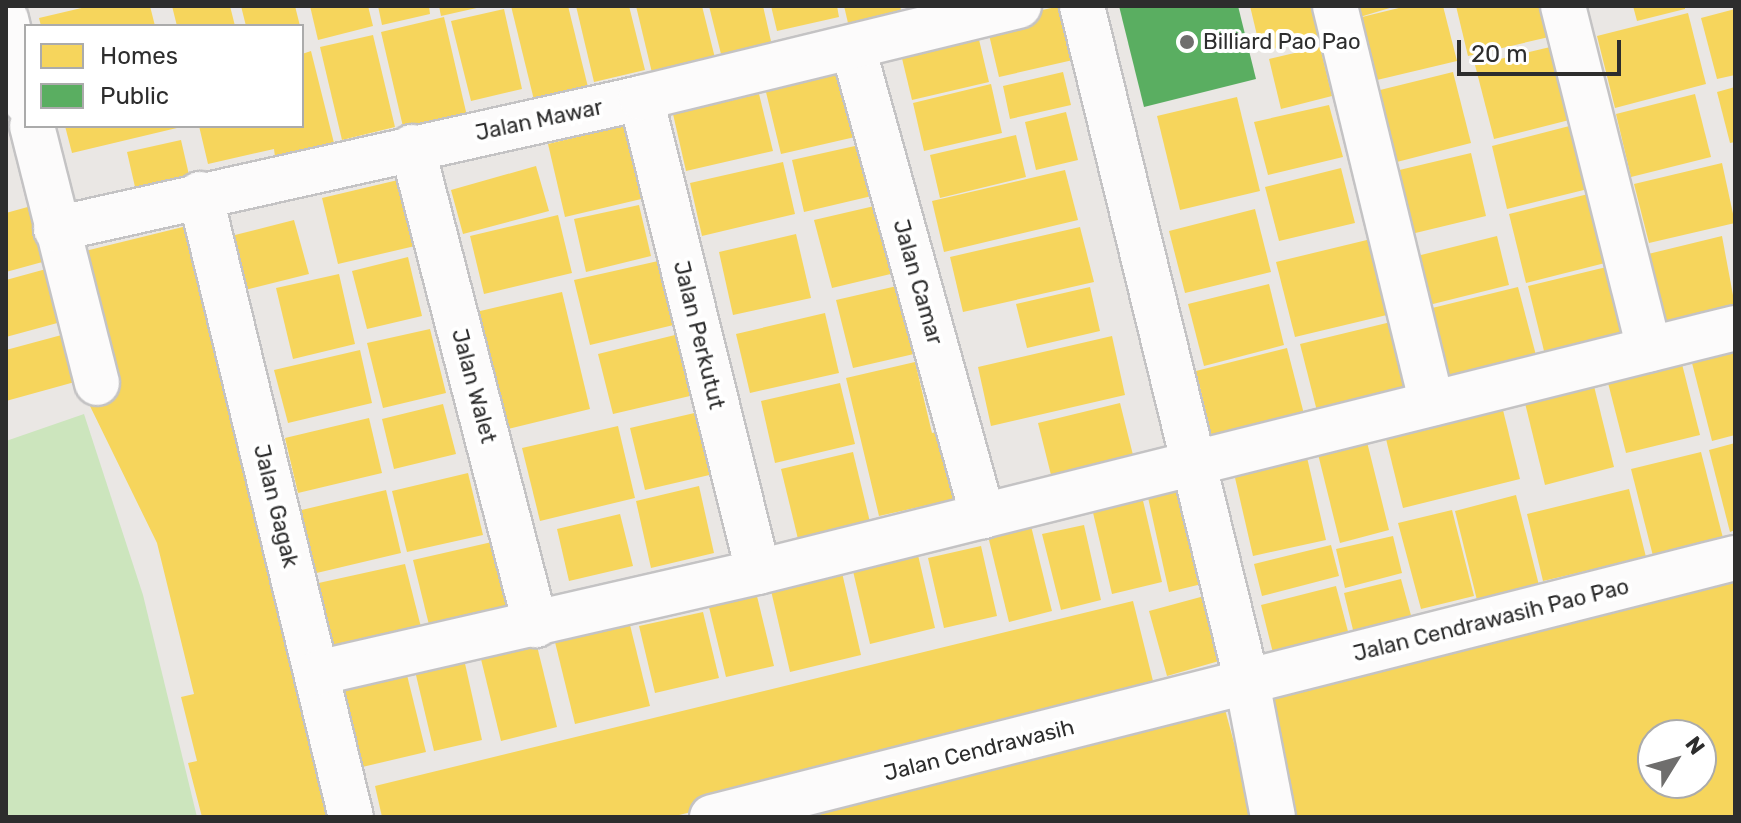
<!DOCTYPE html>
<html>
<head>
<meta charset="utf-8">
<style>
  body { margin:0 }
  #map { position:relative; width:1741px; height:823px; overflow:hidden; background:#eae7e4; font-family:Rubik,sans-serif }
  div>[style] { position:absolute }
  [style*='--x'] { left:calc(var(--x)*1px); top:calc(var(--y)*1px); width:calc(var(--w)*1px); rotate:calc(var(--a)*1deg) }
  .green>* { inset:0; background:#cce5bd }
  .homes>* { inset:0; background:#f6d55c }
  .public>* { inset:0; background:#5aae61 }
  .roads { filter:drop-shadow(2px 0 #c4c3c4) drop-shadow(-2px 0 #c4c3c4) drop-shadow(0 2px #c4c3c4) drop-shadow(0 -2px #c4c3c4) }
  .minor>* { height:44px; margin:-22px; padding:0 22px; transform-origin:22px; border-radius:22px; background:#fcfbfb }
  .dots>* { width:22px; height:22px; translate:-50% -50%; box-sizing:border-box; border:4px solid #fff; border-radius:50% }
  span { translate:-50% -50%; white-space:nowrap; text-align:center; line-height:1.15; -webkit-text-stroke:8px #fff; paint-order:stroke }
  .poi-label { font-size:22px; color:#2d2d2d }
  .left { translate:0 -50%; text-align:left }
  .street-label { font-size:22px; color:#2d2d2d }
  .frame { position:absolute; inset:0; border:8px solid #2d2d2d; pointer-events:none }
  .legend { position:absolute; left:24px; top:24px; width:280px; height:104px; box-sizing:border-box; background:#fff; border:2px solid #ababab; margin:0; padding:10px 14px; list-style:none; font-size:24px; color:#2d2d2d }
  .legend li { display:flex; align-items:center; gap:16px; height:40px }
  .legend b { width:40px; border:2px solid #ababab }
  .north { position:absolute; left:1637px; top:719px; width:80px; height:80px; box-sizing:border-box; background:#fff; border:2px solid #ababab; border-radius:50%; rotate:53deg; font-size:22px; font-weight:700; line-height:32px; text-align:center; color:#2d2d2d }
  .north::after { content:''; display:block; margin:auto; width:28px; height:36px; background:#6f6e6d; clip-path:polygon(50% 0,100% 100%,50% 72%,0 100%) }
  .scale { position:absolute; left:1457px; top:40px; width:164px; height:36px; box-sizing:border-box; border:4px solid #2d2d2d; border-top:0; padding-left:10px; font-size:24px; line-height:28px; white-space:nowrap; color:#2d2d2d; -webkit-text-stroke:6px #fff; paint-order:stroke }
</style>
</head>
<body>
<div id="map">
  <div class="green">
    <div style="clip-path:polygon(84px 414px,143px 595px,197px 817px,6px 817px,6px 441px)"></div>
  </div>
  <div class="homes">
    <div style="clip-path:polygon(90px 6px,150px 6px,155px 26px,41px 26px,39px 18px)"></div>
    <div style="clip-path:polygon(172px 6px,230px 6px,235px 26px,177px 26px)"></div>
    <div style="clip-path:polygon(241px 6px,295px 6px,300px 26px,246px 26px)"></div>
    <div style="clip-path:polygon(310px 6px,368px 6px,373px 26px,318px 40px)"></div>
    <div style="clip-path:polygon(378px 6px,429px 6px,430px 14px,382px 25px)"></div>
    <div style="clip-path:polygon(439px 6px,481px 6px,481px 7px,441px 16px)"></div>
    <div style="clip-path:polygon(511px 6px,568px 6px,588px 87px,534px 100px)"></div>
    <div style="clip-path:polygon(576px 6px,629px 6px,645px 70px,594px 82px)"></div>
    <div style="clip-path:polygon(636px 6px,702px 6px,716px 62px,653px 77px)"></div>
    <div style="clip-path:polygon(709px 6px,763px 6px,773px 50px,723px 62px)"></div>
    <div style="clip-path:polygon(771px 6px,837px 6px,839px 17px,777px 31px)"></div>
    <div style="clip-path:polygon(844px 6px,900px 6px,901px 10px,848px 23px)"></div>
    <div style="clip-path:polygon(1061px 6px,1073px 60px,999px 77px,986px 22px)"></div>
    <div style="clip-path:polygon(1250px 6px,1318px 6px,1326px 36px,1261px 52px)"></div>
    <div style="clip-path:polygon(1346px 6px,1393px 6px,1393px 7px,1350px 20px)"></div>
    <div style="clip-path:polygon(1407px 6px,1443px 6px,1457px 61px,1377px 80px,1362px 17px)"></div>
    <div style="clip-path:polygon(1456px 6px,1541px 6px,1549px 37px,1468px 56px)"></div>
    <div style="clip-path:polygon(1633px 6px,1685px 6px,1685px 9px,1637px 21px)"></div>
    <div style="clip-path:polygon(504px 9px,522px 89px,471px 101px,451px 21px)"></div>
    <div style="clip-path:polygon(1735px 9px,1735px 75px,1717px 79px,1701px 18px)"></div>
    <div style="clip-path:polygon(1688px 13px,1706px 84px,1615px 108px,1597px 36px)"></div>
    <div style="clip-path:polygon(444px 17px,467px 116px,404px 131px,381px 32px)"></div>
    <div style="clip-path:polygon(976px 27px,989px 82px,912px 100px,899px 46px)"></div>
    <div style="clip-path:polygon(373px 35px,395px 127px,342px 140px,320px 47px)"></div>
    <div style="clip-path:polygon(1567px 43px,1585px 116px,1494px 139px,1475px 65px)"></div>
    <div style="clip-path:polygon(1320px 47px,1332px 96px,1281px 109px,1269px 59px)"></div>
    <div style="clip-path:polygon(311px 51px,334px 143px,275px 157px,274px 149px,208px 164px,199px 126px,302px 126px,302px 54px)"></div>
    <div style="clip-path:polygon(839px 71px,855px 137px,781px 154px,765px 88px)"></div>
    <div style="clip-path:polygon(1063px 72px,1071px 105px,1010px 119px,1003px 86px)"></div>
    <div style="clip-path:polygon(1453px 72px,1471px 143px,1389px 164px,1372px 92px)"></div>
    <div style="clip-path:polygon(991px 84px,1002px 133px,924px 151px,913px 103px)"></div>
    <div style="clip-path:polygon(1735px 87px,1735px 142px,1730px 143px,1717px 92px)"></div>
    <div style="clip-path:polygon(759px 94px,773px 151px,686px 171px,673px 114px)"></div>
    <div style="clip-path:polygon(1695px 94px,1711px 157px,1631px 177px,1616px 114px)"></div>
    <div style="clip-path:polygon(1237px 97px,1260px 191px,1180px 210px,1157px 116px)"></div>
    <div style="clip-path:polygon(1329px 105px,1343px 157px,1268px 175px,1254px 122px)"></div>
    <div style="clip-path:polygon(1066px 112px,1078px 160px,1036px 170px,1025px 122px)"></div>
    <div style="clip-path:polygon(636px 123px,654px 196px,565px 217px,548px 144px)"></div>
    <div style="clip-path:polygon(1581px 123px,1596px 187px,1507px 209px,1492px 146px)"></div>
    <div style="clip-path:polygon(65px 126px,181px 126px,181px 127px,72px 153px)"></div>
    <div style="clip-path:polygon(1016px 135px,1026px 177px,940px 198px,930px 155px)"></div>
    <div style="clip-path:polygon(181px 140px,192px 188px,138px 200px,127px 152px)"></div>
    <div style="clip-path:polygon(864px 144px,876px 195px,804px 212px,792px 160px)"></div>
    <div style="clip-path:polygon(1471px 153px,1486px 216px,1407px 235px,1391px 172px)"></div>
    <div style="clip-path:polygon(783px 162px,795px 214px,702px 236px,690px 183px)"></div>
    <div style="clip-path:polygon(1722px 163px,1735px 223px,1649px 243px,1634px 184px)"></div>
    <div style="clip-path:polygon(536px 166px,549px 211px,463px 234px,451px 190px)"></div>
    <div style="clip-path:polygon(1341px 168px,1355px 223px,1279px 241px,1265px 187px)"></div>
    <div style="clip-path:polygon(1065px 170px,1078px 220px,944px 252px,932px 201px)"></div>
    <div style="clip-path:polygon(398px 180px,415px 246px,338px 264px,322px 198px)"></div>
    <div style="clip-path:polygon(1596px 192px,1613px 261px,1526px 283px,1509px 214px)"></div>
    <div style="clip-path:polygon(42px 203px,57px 258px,6px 272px,6px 213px)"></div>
    <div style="clip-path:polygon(883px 204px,899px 272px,832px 288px,814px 220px)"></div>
    <div style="clip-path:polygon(639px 205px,651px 256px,586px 272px,574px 219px)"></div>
    <div style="clip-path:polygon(1255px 209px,1271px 272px,1185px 293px,1169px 231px)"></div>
    <div style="clip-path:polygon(558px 215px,572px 273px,484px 294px,470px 236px)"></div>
    <div style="clip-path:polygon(294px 220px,309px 274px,237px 292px,223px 238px)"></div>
    <div style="clip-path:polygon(191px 225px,342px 817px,202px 817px,188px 763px,197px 761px,181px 697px,194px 694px,157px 543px,89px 404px,116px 398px,77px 253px)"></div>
    <div style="clip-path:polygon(1080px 227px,1094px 282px,963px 312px,950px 257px)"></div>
    <div style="clip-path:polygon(796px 234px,811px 298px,733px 315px,719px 252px)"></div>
    <div style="clip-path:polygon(1497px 236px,1509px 285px,1429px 305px,1417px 256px)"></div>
    <div style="clip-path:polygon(1722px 236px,1735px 306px,1658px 325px,1640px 256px)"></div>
    <div style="clip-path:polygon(1371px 239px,1391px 314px,1295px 337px,1276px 262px)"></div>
    <div style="clip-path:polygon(408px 257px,422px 316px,367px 329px,352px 271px)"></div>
    <div style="clip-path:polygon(667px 259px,682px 323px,590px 345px,574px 280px)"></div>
    <div style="clip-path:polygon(1623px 263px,1640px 331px,1545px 355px,1528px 286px)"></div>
    <div style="clip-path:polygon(57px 266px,72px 319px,6px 337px,6px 280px)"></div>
    <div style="clip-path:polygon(339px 274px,355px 344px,293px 359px,276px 288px)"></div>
    <div style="clip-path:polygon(910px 283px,927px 351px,853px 368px,836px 300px)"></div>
    <div style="clip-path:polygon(1269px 284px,1284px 345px,1204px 366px,1188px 304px)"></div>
    <div style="clip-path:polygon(1090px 287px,1100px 331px,1027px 348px,1016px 304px)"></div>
    <div style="clip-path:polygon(1518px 287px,1537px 359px,1442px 382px,1424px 310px)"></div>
    <div style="clip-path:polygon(562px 292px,590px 409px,504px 430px,476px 312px)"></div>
    <div style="clip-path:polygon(825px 313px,839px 373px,750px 393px,736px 334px)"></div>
    <div style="clip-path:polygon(1395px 321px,1412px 392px,1318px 415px,1300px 344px)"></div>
    <div style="clip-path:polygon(430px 329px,446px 393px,383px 408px,367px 343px)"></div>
    <div style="clip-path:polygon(69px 333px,82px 380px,6px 401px,6px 350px)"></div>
    <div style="clip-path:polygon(675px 335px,690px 396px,613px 414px,598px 354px)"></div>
    <div style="clip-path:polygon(1112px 336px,1125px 395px,991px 426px,978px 367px)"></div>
    <div style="clip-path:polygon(1287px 348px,1305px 418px,1213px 441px,1196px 371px)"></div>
    <div style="clip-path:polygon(360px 350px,372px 403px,288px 423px,274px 370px)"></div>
    <div style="clip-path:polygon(1735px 352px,1735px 435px,1712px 441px,1692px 363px)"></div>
    <div style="clip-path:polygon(915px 362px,932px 433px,948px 429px,964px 497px,879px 516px,846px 378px)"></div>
    <div style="clip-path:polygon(1682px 364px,1700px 435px,1626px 453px,1608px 383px)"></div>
    <div style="clip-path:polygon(1593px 382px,1614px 467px,1545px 485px,1524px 399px)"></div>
    <div style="clip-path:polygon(840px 383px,855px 444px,775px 463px,761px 401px)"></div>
    <div style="clip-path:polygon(1120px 403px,1133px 455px,1051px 475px,1038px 423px)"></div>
    <div style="clip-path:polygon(443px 404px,456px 454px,394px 469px,382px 419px)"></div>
    <div style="clip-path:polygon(1502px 406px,1520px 479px,1403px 508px,1385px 435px)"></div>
    <div style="clip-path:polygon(703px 411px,718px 473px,645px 490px,630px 428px)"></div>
    <div style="clip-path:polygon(369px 418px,382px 473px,298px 493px,285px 438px)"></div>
    <div style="clip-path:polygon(618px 426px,635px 498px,540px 521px,522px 448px)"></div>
    <div style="clip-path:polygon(1365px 434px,1389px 530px,1340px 543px,1316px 446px)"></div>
    <div style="clip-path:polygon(1735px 443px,1735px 530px,1730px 532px,1709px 450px)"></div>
    <div style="clip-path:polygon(853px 452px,870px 522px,798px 539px,781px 469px)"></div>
    <div style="clip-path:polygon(1701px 452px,1723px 538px,1653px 556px,1631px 469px)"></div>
    <div style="clip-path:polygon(1306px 453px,1326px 540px,1253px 556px,1233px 469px)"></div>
    <div style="clip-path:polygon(468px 473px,483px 535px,407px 552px,392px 491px)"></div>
    <div style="clip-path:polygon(1192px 483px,1214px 581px,1169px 592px,1147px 493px)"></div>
    <div style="clip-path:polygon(699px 486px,714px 553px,651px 568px,636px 501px)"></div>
    <div style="clip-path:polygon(1629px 489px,1646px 557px,1543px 581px,1527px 514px)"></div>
    <div style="clip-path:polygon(386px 490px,401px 553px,304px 576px,289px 513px)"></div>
    <div style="clip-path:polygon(1141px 492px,1162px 582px,1112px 594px,1091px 504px)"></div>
    <div style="clip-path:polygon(1516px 495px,1540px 589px,1478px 604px,1455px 511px)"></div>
    <div style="clip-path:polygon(1452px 510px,1474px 596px,1421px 609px,1398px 523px)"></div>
    <div style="clip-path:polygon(620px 514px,633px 566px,569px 581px,557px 529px)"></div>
    <div style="clip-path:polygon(1084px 525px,1101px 600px,1061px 610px,1042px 534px)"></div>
    <div style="clip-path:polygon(1031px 526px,1052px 611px,1009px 622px,988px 536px)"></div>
    <div style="clip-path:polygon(1393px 536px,1402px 573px,1345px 588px,1336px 549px)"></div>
    <div style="clip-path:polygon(492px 542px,509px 615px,431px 633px,413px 560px)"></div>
    <div style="clip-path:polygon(1331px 545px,1339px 576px,1262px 596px,1254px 564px)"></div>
    <div style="clip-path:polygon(981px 546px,997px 616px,944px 628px,928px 558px)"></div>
    <div style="clip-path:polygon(918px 555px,935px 628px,870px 644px,853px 571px)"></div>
    <div style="clip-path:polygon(405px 564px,422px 631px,331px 651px,314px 584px)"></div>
    <div style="clip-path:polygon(840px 564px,861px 655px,790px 672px,769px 582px)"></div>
    <div style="clip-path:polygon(evenodd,1735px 576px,1735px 817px,1295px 817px,1264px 692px,1735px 576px,1653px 735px,1701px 735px,1701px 783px,1653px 783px,1653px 735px)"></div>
    <div style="clip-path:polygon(1401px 579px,1412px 619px,1354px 634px,1344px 593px)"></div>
    <div style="clip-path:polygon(1336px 586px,1350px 639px,1274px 657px,1261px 605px)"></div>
    <div style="clip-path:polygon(756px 592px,774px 666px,726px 677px,708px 603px)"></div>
    <div style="clip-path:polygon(1208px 595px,1226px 659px,1167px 676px,1149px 611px)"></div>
    <div style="clip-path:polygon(1133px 601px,1157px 697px,671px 817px,382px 817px,375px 786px)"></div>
    <div style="clip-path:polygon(703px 612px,719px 678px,655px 693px,639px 626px)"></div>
    <div style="clip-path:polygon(629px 621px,650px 706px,575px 724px,554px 638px)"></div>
    <div style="clip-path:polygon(536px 642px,557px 727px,501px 741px,480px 655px)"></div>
    <div style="clip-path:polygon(464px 659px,482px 740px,434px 751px,415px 671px)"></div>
    <div style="clip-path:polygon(406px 671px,426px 752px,358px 768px,338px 687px)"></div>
    <div style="clip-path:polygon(1223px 702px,1254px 817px,778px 817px)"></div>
  </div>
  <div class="public">
    <div style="clip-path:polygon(1119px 6px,1238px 6px,1256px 79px,1144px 107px)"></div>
  </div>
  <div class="roads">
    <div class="minor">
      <div style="--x:1082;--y:6;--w:696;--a:76.28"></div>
      <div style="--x:1247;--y:682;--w:137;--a:79.1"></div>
      <div style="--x:1335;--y:6;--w:409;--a:76.3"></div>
      <div style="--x:1563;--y:6;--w:354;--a:75.9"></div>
      <div style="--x:6;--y:19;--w:85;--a:76.5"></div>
      <div style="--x:853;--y:48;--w:486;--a:74.5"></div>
      <div style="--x:641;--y:98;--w:488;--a:76.1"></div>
      <div style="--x:32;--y:126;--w:265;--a:75.8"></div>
      <div style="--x:412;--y:147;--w:494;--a:75.5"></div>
      <div style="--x:200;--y:194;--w:641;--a:76.38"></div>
      <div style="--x:56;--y:229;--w:599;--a:-12.62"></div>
      <div style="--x:641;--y:98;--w:389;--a:-13.7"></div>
      <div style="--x:317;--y:673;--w:452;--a:-12.9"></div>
      <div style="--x:758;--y:572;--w:1007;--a:-14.02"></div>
      <div style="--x:712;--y:817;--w:1055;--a:-14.21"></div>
    </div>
  </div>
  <div class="dots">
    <div style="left:1187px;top:42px;background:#6f6e6d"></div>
  </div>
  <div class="poi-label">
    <span class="left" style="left:1203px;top:42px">Billiard Pao Pao</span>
  </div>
  <div class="street-label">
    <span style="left:539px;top:120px;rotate:-12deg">Jalan Mawar</span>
    <span style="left:918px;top:282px;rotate:74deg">Jalan Camar</span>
    <span style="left:699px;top:335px;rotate:76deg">Jalan Perkutut</span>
    <span style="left:474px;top:386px;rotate:75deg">Jalan Walet</span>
    <span style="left:276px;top:506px;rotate:76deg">Jalan Gagak</span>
    <span style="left:1491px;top:620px;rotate:-14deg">Jalan Cendrawasih Pao Pao</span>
    <span style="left:979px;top:750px;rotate:-14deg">Jalan Cendrawasih</span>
  </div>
  <div class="frame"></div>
  <ul class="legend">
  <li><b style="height:22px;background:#f6d55c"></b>Homes</li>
  <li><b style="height:22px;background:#5aae61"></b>Public</li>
  </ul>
  <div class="north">N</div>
  <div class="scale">20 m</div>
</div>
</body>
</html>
